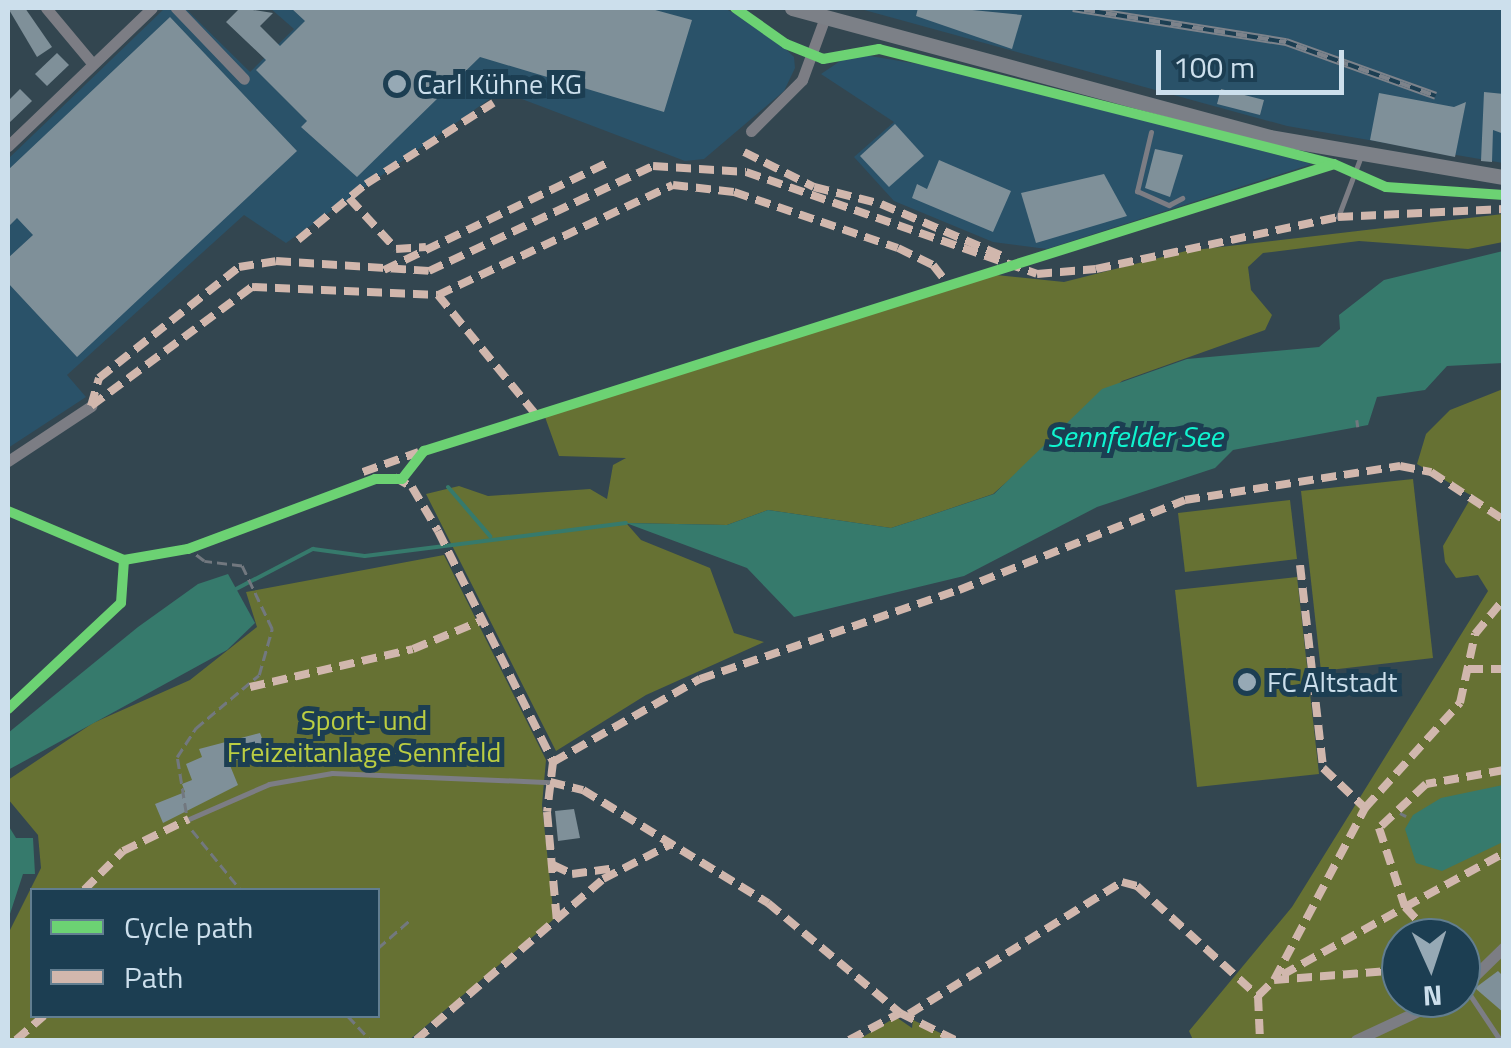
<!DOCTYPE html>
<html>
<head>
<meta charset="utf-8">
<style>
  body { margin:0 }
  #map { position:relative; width:1511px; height:1048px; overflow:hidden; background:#334650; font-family:"Titillium Web",sans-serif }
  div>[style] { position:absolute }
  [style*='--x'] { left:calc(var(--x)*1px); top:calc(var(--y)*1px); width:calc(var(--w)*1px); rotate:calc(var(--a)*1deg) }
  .built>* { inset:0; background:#2a5269 }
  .green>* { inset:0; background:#667133 }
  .water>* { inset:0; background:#367a6c }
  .stream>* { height:4px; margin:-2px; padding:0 2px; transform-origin:2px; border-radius:2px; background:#367a6c }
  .building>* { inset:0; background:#7f9099 }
  .path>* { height:2.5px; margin-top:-1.25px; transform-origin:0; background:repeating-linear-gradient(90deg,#72787f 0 10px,transparent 0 15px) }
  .lane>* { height:5px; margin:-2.5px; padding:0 2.5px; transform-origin:2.5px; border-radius:2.5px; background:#7c7d84 }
  .street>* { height:11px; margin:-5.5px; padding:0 5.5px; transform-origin:5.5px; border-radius:5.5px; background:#7c7d84 }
  .secondary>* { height:15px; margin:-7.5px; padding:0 7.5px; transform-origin:7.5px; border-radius:7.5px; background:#7c8087 }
  .rail>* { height:8px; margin-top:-4px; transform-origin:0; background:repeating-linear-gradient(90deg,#1c3e52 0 11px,#7d838b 0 22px); box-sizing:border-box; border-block:2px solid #7d838b }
  .quiet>* { height:8px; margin-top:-4px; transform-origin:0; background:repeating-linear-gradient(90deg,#d1b7ad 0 15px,transparent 0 23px) }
  .cycleway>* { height:10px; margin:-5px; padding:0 5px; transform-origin:5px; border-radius:5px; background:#6cd273 }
  .dots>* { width:28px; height:28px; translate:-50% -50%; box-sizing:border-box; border:5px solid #1c3e52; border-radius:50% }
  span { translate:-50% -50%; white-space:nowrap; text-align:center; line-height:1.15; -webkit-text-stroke:10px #1c3e52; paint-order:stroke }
  .poi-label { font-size:28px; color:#ccdfec }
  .left { translate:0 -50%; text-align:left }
  .park-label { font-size:28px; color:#bbcd42 }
  .water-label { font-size:30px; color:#10f4cf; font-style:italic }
  .frame { position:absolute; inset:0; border:10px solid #ccdfec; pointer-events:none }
  .legend { position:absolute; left:30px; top:888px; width:350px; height:130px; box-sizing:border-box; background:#1c3e52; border:2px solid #627e90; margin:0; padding:12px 18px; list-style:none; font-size:30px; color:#ccdfec }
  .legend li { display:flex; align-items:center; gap:20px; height:50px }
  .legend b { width:50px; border:2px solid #627e90 }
  .north { position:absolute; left:1381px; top:918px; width:100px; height:100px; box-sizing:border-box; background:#1c3e52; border:2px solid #627e90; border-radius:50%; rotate:177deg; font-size:28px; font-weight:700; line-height:40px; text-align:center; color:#ccdfec }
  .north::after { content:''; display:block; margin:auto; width:35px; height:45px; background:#96a9b5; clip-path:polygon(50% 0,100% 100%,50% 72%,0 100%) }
  .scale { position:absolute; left:1156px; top:50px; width:188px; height:45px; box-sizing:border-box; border:5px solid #ccdfec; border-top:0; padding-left:12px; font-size:30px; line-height:35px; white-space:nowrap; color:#ccdfec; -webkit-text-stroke:8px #1c3e52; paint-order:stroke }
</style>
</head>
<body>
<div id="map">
  <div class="built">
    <div style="clip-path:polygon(165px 8px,185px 8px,250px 72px,294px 29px,270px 8px,724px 8px,767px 31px,794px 57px,795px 68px,784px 91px,704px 159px,685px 161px,501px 91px,286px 243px,244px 215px,67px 375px,86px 397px,8px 448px,8px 159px)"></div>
    <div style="clip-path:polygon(857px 8px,1503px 8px,1503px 163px,1287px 126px)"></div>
    <div style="clip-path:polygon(852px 53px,960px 71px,1312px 164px,1047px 249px,993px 242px,894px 201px,854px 157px,894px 122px,821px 74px)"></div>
  </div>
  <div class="green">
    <div style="clip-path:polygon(1503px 214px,1503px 242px,1468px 249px,1359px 241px,1263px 253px,1248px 267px,1251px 290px,1272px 315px,1265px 330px,1122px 381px,993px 494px,925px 517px,891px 528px,768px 510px,727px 525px,626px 523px,613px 508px,641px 540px,710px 568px,734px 633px,764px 642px,646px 695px,556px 751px,426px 494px,459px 486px,488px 496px,590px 489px,607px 499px,613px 465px,626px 458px,559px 456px,545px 417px,996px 275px,1064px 282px,1186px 251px)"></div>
    <div style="clip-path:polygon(evenodd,1503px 389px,1503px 1040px,1193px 1040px,1189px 1031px,1292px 907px,1488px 591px,1478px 575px,1456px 578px,1445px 562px,1443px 546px,1472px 496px,1417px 464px,1426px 434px,1450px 410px,1503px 389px,1401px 938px,1461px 938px,1461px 998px,1401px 998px,1401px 938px)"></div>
    <div style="clip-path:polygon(1413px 479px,1433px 658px,1321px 671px,1301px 491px)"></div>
    <div style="clip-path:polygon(1290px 500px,1297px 559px,1185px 572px,1178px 513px)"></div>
    <div style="clip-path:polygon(evenodd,444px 555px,546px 760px,542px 805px,554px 919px,409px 1040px,8px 1040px,8px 934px,41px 868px,38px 835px,8px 799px,8px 780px,93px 723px,190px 680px,257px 627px,246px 592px,444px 555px,32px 890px,378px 890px,378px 1016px,32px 1016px,32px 890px)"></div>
    <div style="clip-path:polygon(1297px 577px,1319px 774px,1197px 787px,1175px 590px)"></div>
    <div style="clip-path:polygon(896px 1017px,912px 1028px,913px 1020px,955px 1040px,858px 1040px)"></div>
  </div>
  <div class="water">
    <div style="clip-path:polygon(1503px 251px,1503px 363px,1447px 366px,1425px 390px,1377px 397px,1368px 425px,1233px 450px,1215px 468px,1097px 507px,964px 576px,794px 617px,747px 568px,626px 523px,727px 525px,768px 510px,891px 528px,925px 517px,994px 494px,1102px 389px,1187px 359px,1319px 347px,1340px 329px,1339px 315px,1384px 280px)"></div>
    <div style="clip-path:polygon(228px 574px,255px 623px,227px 650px,8px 770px,8px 733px,138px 627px,198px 584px)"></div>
    <div style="clip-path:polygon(1503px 785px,1503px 842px,1442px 871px,1416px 863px,1405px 829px,1413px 815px,1441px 798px)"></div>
    <div style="clip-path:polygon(8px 825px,16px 838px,33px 838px,35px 874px,23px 874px,8px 920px)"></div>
  </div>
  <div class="stream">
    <div style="--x:448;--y:487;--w:65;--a:49.4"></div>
    <div style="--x:236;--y:589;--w:87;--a:-27.5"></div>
    <div style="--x:313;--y:549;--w:52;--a:7.7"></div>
    <div style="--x:365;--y:556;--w:263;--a:-7.2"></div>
  </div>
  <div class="building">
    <div style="clip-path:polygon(8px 8px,25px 8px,52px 47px,37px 57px)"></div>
    <div style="clip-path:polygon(240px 8px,273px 13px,260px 26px,280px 46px,305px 21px,291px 8px,648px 8px,692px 20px,664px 112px,480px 57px,357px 177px,301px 127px,307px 121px,256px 70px,266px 60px,226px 22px)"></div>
    <div style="clip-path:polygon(918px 8px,952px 8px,1022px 15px,1012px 49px,916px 16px)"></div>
    <div style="clip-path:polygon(170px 17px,297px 151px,77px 357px,8px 283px,8px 258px,33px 235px,17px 218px,8px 227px,8px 170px)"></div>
    <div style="clip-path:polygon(57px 53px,69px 65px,47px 86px,35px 74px)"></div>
    <div style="clip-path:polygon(20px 89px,32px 101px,8px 124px,8px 101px)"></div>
    <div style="clip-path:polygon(1221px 89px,1264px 100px,1260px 115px,1217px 104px)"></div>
    <div style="clip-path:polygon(1484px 92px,1504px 94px,1504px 134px,1493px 130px,1492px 162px,1481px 161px)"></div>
    <div style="clip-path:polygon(1379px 93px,1454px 107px,1466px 102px,1455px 157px,1370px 140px)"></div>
    <div style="clip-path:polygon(895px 124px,924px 156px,889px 187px,860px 156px)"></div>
    <div style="clip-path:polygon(1155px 149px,1183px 155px,1170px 197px,1145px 188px)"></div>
    <div style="clip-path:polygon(939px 160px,1011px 191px,993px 232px,912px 198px,917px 184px,927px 189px)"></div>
    <div style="clip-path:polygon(1104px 174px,1127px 216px,1036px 243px,1021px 193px)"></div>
    <div style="clip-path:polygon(260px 733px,266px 748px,229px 763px,238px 785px,163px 823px,155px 804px,185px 792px,182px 784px,192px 780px,186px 764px,202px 757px,199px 749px)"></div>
    <div style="clip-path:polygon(574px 809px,580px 838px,558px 841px,555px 811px)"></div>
    <div style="clip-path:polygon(1498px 971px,1504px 977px,1504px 1013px,1475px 988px)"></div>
  </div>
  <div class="path">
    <div style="--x:1357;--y:420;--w:7;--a:82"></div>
    <div style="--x:186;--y:813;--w:57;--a:-99.1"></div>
    <div style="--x:177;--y:757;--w:35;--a:-57"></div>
    <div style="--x:196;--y:728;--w:82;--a:-40.1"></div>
    <div style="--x:259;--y:675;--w:48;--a:-74.2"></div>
    <div style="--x:272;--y:629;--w:70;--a:-115.5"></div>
    <div style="--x:242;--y:566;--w:38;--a:-173"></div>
    <div style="--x:204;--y:561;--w:20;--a:-143"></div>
    <div style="--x:1400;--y:813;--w:7;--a:27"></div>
    <div style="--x:192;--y:830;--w:77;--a:50.8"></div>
    <div style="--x:378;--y:948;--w:41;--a:-41.1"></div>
    <div style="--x:348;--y:1016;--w:33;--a:47"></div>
  </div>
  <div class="lane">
    <div style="--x:1151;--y:132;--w:61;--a:103.3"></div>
    <div style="--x:1137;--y:191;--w:35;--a:24"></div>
    <div style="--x:1169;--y:205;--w:15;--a:-28"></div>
    <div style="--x:1338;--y:217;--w:65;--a:-69.3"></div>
    <div style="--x:189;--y:819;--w:87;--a:-23.6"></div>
    <div style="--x:269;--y:784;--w:64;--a:-9.9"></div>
    <div style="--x:332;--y:773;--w:218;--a:2.4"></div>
    <div style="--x:1466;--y:989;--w:61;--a:56.3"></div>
  </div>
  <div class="street">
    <div style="--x:46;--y:8;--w:72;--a:50.1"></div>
    <div style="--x:176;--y:8;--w:98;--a:46.2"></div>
    <div style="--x:751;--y:131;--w:72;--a:-45"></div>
    <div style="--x:802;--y:80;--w:67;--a:-69.9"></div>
    <div style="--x:8;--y:146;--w:199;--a:-43.8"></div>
    <div style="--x:8;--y:461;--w:100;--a:-33.5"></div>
    <div style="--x:1461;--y:989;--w:60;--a:-44.3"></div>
    <div style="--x:1356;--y:1040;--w:99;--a:-25"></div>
  </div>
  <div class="secondary">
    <div style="--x:792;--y:8;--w:494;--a:15.1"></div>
    <div style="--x:1269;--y:137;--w:238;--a:9.7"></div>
  </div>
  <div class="rail">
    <div style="--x:1073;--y:8;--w:216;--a:9.1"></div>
    <div style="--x:1286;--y:42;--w:159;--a:19.8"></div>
  </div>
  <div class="quiet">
    <div style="--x:744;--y:152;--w:78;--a:26.6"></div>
    <div style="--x:814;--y:187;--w:69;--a:14.2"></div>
    <div style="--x:881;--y:204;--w:137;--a:23.2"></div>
    <div style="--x:349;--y:198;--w:69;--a:47.3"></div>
    <div style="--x:396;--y:249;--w:30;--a:-4"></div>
    <div style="--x:298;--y:240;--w:88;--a:-39.5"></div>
    <div style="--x:366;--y:184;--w:151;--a:-32.5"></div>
    <div style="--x:384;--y:270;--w:250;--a:-25.6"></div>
    <div style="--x:438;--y:295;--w:156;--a:50.7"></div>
    <div style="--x:91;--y:406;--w:29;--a:-74"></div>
    <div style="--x:99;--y:378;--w:179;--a:-38.4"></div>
    <div style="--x:239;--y:267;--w:37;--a:-9"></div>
    <div style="--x:276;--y:261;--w:153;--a:3.7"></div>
    <div style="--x:429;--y:271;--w:247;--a:-25.1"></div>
    <div style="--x:653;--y:166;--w:93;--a:3.7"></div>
    <div style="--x:746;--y:172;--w:308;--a:19.3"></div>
    <div style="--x:1037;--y:274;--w:59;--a:-4.8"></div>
    <div style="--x:1096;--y:269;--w:248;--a:-12.1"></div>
    <div style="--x:1338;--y:217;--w:166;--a:-2.8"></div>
    <div style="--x:91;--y:406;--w:200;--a:-36.5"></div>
    <div style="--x:252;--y:287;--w:186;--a:2.5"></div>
    <div style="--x:438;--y:295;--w:259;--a:-25.1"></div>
    <div style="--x:673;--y:185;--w:61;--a:6.5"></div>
    <div style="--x:734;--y:192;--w:173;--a:18.9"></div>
    <div style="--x:898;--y:248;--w:39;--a:26"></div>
    <div style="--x:933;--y:265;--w:24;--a:52"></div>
    <div style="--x:363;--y:472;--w:59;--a:-19.7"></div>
    <div style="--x:394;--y:477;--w:21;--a:29"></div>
    <div style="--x:412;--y:487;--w:51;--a:59.4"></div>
    <div style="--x:438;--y:531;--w:258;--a:63.5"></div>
    <div style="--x:553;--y:762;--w:50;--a:96.8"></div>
    <div style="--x:547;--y:812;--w:109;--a:84.8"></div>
    <div style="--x:1300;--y:565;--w:204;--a:83.5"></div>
    <div style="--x:1323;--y:768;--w:58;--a:43.6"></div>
    <div style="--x:1468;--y:669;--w:36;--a:0"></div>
    <div style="--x:250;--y:687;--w:167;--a:-13.1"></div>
    <div style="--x:413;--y:649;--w:76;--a:-22.5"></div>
    <div style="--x:553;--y:762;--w:169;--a:-29.5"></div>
    <div style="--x:700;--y:679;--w:274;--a:-19"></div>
    <div style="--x:959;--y:590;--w:243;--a:-21.7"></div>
    <div style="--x:1185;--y:500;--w:218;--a:-9"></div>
    <div style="--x:1400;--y:466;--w:32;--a:11"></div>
    <div style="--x:1431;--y:472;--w:87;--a:33.3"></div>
    <div style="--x:1504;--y:770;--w:79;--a:169.8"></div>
    <div style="--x:1426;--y:784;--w:64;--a:136.9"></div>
    <div style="--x:1379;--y:828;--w:83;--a:71.8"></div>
    <div style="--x:1405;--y:907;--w:113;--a:-28.6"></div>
    <div style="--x:550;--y:782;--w:34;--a:14"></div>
    <div style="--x:583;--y:790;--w:217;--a:31.4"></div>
    <div style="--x:768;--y:903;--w:172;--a:39.8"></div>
    <div style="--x:900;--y:1013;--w:61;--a:26.1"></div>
    <div style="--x:553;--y:865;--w:21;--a:25"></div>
    <div style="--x:572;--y:874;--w:43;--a:-7.9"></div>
    <div style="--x:84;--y:890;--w:55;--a:-45"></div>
    <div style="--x:123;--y:851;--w:73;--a:-25.9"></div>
    <div style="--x:1461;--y:967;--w:19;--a:54"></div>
    <div style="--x:1282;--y:975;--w:141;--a:-28.9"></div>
    <div style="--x:1405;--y:907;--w:42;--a:46.9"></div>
    <div style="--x:1274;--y:980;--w:195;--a:-62.1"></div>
    <div style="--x:1365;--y:808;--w:142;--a:-47.9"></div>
    <div style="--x:1460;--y:703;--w:71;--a:-77.7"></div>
    <div style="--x:1475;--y:634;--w:45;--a:-50.4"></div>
    <div style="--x:1258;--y:996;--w:44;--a:87.4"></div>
    <div style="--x:909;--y:1014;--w:251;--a:-31.8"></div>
    <div style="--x:1122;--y:882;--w:16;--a:15"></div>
    <div style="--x:1137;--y:886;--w:164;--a:42.3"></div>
    <div style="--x:1258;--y:996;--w:23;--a:-45"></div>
    <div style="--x:1274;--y:980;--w:127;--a:-4.5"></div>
    <div style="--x:16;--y:1040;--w:37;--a:-41"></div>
    <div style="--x:416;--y:1040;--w:247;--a:-40.7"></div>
    <div style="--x:603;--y:879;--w:76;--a:-27.2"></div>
    <div style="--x:849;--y:1040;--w:58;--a:-27.9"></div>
  </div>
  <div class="cycleway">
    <div style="--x:735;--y:8;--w:62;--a:35.2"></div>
    <div style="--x:786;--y:44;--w:40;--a:22"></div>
    <div style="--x:823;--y:59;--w:57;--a:-10.1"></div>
    <div style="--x:879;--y:49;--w:469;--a:14.2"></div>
    <div style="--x:1334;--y:164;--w:57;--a:23.9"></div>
    <div style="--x:1386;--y:187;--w:118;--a:3.9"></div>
    <div style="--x:8;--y:511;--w:126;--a:22.9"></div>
    <div style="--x:124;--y:560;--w:65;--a:-9.8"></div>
    <div style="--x:188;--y:549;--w:200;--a:-20.5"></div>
    <div style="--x:375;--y:479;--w:27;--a:0"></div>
    <div style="--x:402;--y:479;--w:36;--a:-52"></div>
    <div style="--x:424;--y:451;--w:954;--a:-17.5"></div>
    <div style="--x:8;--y:709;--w:155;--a:-43.2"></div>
    <div style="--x:121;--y:603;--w:43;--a:-86"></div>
  </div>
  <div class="dots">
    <div style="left:397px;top:84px;background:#96a9b5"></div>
    <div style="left:1247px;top:682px;background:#96a9b5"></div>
  </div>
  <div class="poi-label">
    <span class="left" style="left:417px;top:84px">Carl Kühne KG</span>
    <span class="left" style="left:1267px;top:682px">FC Altstadt</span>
  </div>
  <div class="park-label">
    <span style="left:364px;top:736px">Sport- und<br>Freizeitanlage Sennfeld</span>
  </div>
  <div class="water-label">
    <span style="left:1135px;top:436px">Sennfelder See</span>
  </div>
  <div class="frame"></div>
  <ul class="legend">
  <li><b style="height:12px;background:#6cd273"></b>Cycle path</li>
  <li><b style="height:12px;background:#d1b7ad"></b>Path</li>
  </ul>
  <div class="north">N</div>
  <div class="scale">100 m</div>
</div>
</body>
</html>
